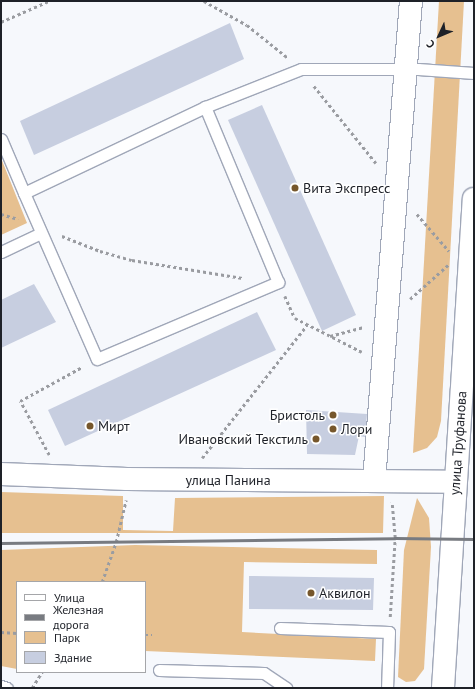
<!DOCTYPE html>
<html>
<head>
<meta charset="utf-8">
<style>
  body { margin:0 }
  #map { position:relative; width:475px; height:689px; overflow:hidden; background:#f6f8fc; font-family:"PT Sans",sans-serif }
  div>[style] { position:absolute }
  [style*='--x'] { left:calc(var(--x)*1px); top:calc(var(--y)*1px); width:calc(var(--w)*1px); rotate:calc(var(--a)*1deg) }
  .green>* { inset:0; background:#e6c090 }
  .building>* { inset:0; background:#c7cee0 }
  .path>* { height:2.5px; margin-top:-1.25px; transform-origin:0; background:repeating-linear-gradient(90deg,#9a9ca1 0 3px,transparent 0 6px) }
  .roads { filter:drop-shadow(1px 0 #a0a7b8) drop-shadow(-1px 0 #a0a7b8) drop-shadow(0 1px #a0a7b8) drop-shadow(0 -1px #a0a7b8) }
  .service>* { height:11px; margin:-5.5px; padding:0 5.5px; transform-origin:5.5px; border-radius:5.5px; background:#fff }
  .minor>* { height:22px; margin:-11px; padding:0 11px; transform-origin:11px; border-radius:11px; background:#fff }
  .tertiary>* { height:22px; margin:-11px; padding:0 11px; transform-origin:11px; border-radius:11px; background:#fff }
  .rail>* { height:3px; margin:-1.5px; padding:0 1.5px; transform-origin:1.5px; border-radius:1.5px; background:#787b81 }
  .dots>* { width:11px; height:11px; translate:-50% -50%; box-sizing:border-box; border:2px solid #fff; border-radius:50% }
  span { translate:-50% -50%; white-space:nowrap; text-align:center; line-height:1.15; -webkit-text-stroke:3px #fff; paint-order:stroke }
  .poi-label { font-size:14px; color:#1e2128 }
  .left { translate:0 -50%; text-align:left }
  .right { translate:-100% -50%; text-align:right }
  .street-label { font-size:14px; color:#1e2128 }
  .frame { position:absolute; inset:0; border:2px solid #1e2128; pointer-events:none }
  .legend { position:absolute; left:16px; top:581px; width:130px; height:92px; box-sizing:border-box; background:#fff; border:1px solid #a5a6a9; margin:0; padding:5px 7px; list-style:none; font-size:12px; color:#1e2128 }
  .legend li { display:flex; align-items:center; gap:8px; height:20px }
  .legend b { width:20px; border:1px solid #a5a6a9 }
  .north { position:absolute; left:419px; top:16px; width:40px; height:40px; -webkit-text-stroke:3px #fff; paint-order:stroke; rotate:226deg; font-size:11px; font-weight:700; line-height:16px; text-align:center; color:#1e2128 }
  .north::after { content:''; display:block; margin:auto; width:14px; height:18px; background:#1e2128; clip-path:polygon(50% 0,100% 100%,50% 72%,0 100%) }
</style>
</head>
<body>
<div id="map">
  <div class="green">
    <div style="clip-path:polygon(439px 1px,464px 1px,441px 421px,437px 437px,427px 448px,413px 453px)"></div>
    <div style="clip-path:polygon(1px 158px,27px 223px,1px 235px)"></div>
    <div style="clip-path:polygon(1px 492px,123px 496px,123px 530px,173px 531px,175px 498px,384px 496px,383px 533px,1px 533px)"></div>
    <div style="clip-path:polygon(417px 498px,429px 518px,431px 547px,424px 669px,415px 681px,406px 682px,398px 677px,404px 550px)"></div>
    <div style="clip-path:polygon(135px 545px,377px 550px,377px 564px,244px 562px,242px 632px,376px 639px,375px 661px,145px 651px,145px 582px,17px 582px,17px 669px,1px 666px,1px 550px)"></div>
  </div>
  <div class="building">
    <div style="clip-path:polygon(230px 23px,244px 59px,34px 155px,20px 121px)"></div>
    <div style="clip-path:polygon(262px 105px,356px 315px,322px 331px,228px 120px)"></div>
    <div style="clip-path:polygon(34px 284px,56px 322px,1px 348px,1px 300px)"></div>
    <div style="clip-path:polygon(257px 312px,276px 350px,65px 446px,48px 410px)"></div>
    <div style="clip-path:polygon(306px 410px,367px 414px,365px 437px,359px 436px,355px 455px,307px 454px)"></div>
    <div style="clip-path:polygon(249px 576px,374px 578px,373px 610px,249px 609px)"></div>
  </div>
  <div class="path">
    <div style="--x:204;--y:1;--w:49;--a:29.2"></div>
    <div style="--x:247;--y:25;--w:53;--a:38.8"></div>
    <div style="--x:1;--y:22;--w:52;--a:-23.6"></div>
    <div style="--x:314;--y:86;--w:99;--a:51.2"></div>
    <div style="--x:1;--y:214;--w:18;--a:16"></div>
    <div style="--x:417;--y:214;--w:49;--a:49.1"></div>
    <div style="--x:62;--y:236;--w:41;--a:21.5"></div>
    <div style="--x:100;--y:251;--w:33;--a:16"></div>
    <div style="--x:132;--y:260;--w:112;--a:9.2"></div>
    <div style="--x:285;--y:296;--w:24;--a:66"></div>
    <div style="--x:295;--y:318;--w:75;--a:26.9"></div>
    <div style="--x:410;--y:299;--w:51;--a:-41.8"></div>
    <div style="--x:330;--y:336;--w:35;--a:-15"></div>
    <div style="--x:49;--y:455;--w:61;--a:-118.2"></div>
    <div style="--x:20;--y:401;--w:71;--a:-28.7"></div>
    <div style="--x:202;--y:458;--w:169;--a:-51.7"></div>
    <div style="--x:102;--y:582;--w:42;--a:-70.7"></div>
    <div style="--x:116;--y:542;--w:43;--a:-76.6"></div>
    <div style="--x:390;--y:617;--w:79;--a:-86.4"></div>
    <div style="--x:395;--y:538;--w:36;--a:-95"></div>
    <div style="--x:1;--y:632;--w:16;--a:4"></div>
    <div style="--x:145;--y:635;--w:7;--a:0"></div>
    <div style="--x:32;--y:688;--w:19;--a:-58"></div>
  </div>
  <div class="roads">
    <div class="service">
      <div style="--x:1;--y:139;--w:59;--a:66.9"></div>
      <div style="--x:24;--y:193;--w:200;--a:-25.4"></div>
      <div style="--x:205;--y:107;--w:103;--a:-21.6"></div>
      <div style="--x:301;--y:69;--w:117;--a:0"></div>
      <div style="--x:418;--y:69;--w:56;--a:4.1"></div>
      <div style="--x:24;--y:193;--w:181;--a:66.3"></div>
      <div style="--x:97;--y:359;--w:197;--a:-23"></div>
      <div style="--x:278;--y:282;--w:190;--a:-112.6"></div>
      <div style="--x:1;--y:252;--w:44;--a:-25.4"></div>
      <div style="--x:280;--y:628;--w:109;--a:2.1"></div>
      <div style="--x:389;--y:632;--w:56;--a:92"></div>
      <div style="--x:159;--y:670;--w:105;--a:1.6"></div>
      <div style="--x:264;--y:673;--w:27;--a:34"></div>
      <div style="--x:1;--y:686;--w:6;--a:18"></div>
    </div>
    <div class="minor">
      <div style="--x:374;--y:481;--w:481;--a:-85.6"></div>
    </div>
    <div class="tertiary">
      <div style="--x:1;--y:474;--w:126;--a:2.3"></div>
      <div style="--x:127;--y:479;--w:328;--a:0.5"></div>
      <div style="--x:443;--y:688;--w:490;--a:-86.4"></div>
    </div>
  </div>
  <div class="rail">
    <div style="--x:1;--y:543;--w:394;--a:-0.7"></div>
    <div style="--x:395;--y:538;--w:79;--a:0.7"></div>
  </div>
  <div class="dots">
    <div style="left:295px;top:188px;background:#76572c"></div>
    <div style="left:333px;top:415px;background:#76572c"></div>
    <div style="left:90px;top:426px;background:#76572c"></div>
    <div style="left:333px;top:429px;background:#76572c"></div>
    <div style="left:316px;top:439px;background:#76572c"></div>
    <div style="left:311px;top:593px;background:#76572c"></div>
  </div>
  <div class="poi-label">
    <span class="left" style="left:303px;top:188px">Вита Экспресс</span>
    <span class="right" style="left:325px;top:415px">Бристоль</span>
    <span class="left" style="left:98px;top:426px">Мирт</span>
    <span class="left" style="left:341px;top:429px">Лори</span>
    <span class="right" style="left:308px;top:439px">Ивановский Текстиль</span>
    <span class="left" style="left:319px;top:593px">Аквилон</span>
  </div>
  <div class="street-label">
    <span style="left:458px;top:443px;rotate:-86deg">улица Труфанова</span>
    <span style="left:228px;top:480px">улица Панина</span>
  </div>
  <div class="frame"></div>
  <ul class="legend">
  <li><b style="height:5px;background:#fff"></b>Улица</li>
  <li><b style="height:5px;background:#787b81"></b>Железная дорога</li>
  <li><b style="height:11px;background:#e6c090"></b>Парк</li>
  <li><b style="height:11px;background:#c7cee0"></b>Здание</li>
  </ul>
  <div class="north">С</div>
</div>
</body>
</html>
